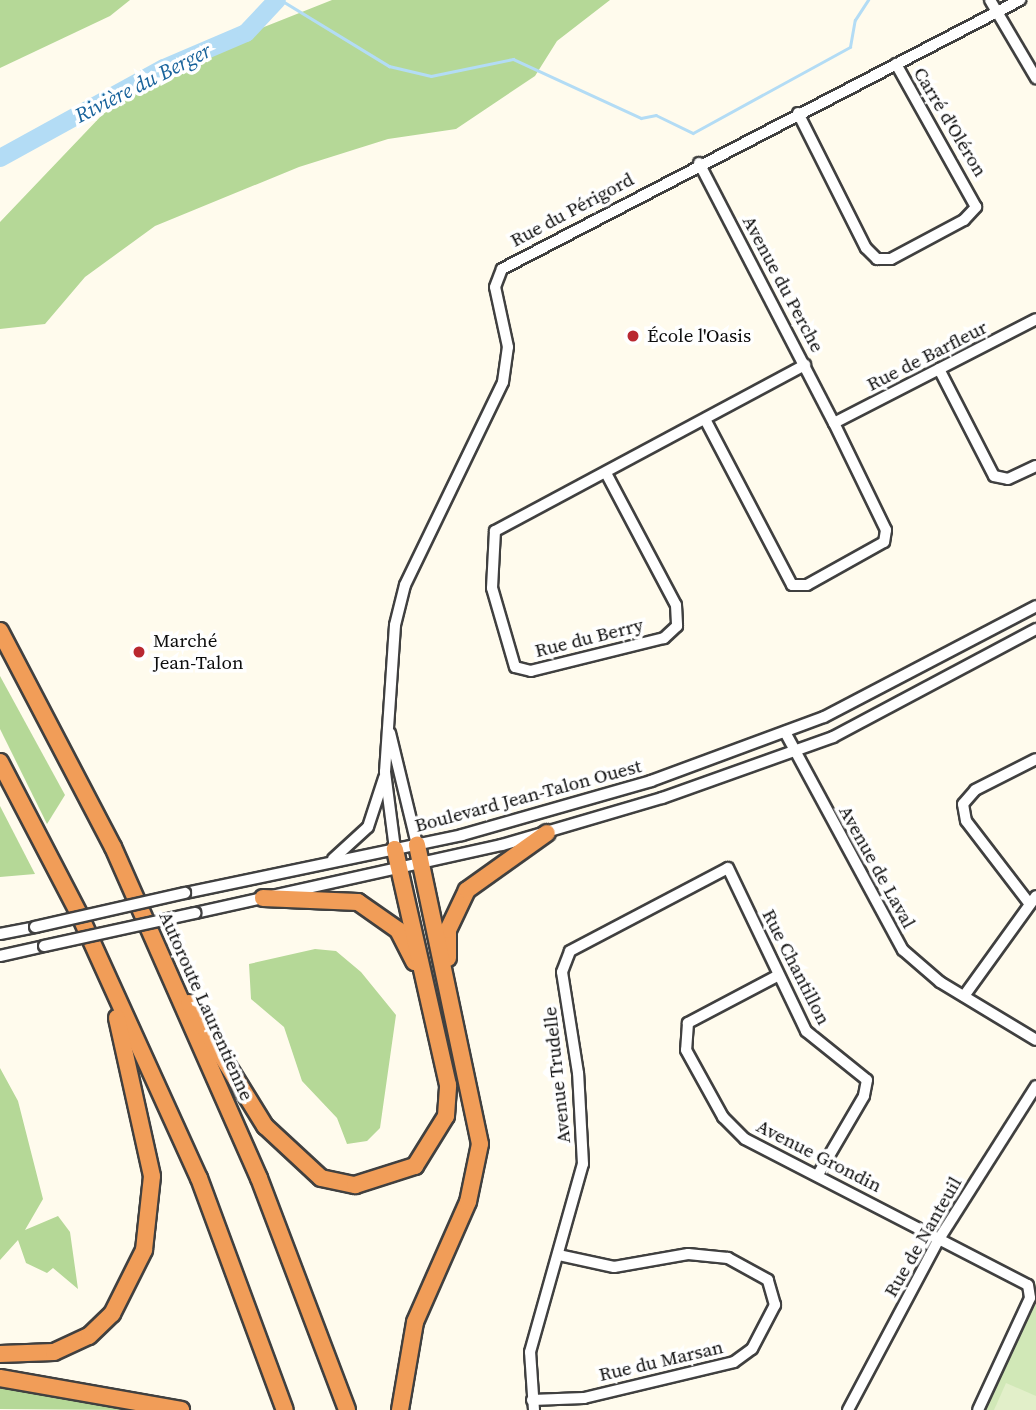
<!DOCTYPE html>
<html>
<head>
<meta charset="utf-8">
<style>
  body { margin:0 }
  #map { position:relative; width:1036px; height:1410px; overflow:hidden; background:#fffbed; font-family:"Source Serif 4",serif }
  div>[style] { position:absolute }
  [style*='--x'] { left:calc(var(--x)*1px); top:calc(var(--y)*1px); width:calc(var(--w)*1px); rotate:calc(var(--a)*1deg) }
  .green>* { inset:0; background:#d1e8b7 }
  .forest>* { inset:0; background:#b5d897 }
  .pitch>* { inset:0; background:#e2efc9 }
  .stream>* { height:2.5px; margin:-1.25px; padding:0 1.25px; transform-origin:1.25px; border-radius:1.25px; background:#b3dcf5 }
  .river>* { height:18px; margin:-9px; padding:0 9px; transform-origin:9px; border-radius:9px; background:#b3dcf5 }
  .roads { filter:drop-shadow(2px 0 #404040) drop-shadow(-2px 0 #404040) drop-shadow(0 2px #404040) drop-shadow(0 -2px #404040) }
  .minor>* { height:10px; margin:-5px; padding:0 5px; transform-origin:5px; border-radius:5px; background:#fff }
  .highway>* { height:16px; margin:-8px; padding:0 8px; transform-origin:8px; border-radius:8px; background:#f19d58 }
  .bridges { filter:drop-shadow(2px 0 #404040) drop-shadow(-2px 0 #404040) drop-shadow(0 2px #404040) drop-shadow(0 -2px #404040) }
  .minor-bridge>* { height:10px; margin:-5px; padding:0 5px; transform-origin:5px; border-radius:5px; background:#fff }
  .dots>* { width:19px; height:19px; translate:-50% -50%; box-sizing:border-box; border:4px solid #fff; border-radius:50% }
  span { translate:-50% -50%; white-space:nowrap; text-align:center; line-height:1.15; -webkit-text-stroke:7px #fff; paint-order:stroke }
  .street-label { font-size:19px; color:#0d0d0d }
  .poi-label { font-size:19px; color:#0d0d0d }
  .left { translate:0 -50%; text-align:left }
  .water-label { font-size:21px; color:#19639b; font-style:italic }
</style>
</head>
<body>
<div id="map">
  <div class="green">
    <div style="clip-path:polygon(1023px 1279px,1036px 1284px,1036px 1410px,978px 1410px,1030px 1298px)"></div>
  </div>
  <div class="forest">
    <div style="clip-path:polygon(0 0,130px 0,110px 16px,0 68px)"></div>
    <div style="clip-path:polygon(332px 0,610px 0,557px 41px,535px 76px,456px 129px,388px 139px,299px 167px,155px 226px,85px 277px,45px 324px,0 329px,0 222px,103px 114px,196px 54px)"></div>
    <div style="clip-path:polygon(0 676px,65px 795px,47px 824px,0 729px)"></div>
    <div style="clip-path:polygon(0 806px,35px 874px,0 877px)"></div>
    <div style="clip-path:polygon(315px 949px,336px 951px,361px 972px,396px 1015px,380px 1128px,367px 1141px,347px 1144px,337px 1118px,302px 1081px,284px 1027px,251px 999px,249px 964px)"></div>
    <div style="clip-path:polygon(0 1068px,18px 1101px,43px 1199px,25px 1230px,58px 1216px,70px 1232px,78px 1289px,53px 1268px,47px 1273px,26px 1263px,18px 1240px,0 1260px)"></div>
    <div style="clip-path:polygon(0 1386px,100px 1403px,127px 1410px,0 1409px)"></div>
  </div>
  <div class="pitch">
    <div style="clip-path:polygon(1006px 1383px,1036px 1396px,1036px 1410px,994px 1410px)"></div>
  </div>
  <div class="stream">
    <div style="--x:281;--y:0;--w:127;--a:31.4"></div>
    <div style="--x:389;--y:66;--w:43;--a:13.4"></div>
    <div style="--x:431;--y:76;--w:84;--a:-11.7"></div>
    <div style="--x:513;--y:59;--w:141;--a:24.7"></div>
    <div style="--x:641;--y:118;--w:15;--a:-11"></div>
    <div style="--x:656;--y:115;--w:41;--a:25.9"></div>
    <div style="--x:693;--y:133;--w:179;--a:-28.7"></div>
    <div style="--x:850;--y:47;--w:27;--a:-80"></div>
    <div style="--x:855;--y:20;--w:24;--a:-57"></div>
  </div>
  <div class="river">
    <div style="--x:0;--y:158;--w:187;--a:-28.8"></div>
    <div style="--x:164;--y:68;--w:89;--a:-23.1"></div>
    <div style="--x:246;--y:33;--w:45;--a:-46.8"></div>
  </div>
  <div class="roads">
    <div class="minor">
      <div style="--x:990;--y:0;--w:91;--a:59.5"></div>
      <div style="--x:798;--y:113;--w:151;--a:63.3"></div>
      <div style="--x:866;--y:248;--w:16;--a:45"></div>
      <div style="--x:877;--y:259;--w:14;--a:0"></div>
      <div style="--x:891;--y:259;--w:83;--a:-28.1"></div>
      <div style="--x:964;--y:220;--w:18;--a:-47"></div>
      <div style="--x:976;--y:207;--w:164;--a:-119.2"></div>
      <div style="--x:699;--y:163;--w:293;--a:62.6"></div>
      <div style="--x:834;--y:423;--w:119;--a:64.1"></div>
      <div style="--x:886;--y:530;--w:12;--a:99"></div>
      <div style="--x:884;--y:542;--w:88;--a:150.8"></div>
      <div style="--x:807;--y:585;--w:15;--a:180"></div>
      <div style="--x:792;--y:585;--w:187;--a:-117.7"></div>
      <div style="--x:939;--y:369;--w:120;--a:62.8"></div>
      <div style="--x:994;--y:476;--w:14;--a:12"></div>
      <div style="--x:1008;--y:479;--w:31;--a:-25"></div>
      <div style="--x:834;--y:423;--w:227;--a:-27.2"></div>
      <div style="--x:606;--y:473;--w:149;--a:62.1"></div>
      <div style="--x:676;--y:605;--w:21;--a:87"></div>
      <div style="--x:677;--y:626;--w:18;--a:137"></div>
      <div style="--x:664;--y:638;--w:137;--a:166.1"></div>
      <div style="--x:531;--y:671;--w:16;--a:-166"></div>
      <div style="--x:515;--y:667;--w:82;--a:-106.2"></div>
      <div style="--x:492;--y:588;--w:57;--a:-87"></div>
      <div style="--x:495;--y:531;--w:352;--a:-28.2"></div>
      <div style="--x:785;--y:732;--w:248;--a:61.6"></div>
      <div style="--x:903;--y:950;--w:49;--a:40.9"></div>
      <div style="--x:940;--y:982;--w:112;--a:31.1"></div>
      <div style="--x:390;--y:733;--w:115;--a:76.4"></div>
      <div style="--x:395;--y:849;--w:78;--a:-97.4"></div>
      <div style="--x:385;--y:772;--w:147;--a:-86.1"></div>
      <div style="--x:395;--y:625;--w:41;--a:-76"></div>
      <div style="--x:405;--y:585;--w:225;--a:-64.2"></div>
      <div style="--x:503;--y:382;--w:35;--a:-82"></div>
      <div style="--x:508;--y:347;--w:61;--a:-102.2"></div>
      <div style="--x:495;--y:287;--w:19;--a:-69"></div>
      <div style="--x:502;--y:269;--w:584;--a:-27.44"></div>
      <div style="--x:333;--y:859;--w:47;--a:-42.4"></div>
      <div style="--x:368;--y:827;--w:52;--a:-71.9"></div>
      <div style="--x:185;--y:893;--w:283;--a:-11.8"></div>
      <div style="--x:462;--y:835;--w:197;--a:-15.9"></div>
      <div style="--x:651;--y:781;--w:184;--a:-20.3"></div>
      <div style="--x:824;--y:717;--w:239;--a:-27.6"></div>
      <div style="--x:1029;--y:903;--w:103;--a:-127.5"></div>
      <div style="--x:966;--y:821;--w:17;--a:-100"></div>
      <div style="--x:963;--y:804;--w:18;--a:-49"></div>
      <div style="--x:975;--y:790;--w:68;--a:-26.9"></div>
      <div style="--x:195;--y:913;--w:314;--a:-12.5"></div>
      <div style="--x:502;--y:845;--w:167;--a:-16.4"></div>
      <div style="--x:662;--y:798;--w:182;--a:-19.6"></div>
      <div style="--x:833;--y:737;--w:230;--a:-28"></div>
      <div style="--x:0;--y:934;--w:36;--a:-11"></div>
      <div style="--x:0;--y:956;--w:45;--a:-12.8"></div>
      <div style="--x:777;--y:976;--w:101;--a:152.2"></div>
      <div style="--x:688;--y:1023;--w:27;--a:94"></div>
      <div style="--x:686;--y:1050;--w:77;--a:61.1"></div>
      <div style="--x:723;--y:1117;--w:31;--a:45"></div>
      <div style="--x:745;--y:1139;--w:318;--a:27.3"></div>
      <div style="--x:1028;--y:1285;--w:13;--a:81"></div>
      <div style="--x:1030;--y:1298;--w:123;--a:114.9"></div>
      <div style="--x:964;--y:996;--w:123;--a:-54.2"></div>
      <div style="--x:532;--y:1400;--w:52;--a:-2.2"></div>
      <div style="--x:584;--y:1398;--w:154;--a:-13.5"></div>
      <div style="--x:734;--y:1362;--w:22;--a:-36"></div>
      <div style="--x:752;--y:1349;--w:50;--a:-62.4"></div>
      <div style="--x:775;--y:1305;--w:26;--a:-106"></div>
      <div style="--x:768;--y:1280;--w:46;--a:-151.2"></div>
      <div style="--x:728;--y:1258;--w:40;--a:-174.3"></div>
      <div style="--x:688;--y:1254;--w:75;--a:170"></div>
      <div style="--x:614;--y:1267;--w:56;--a:-167.7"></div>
      <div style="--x:534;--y:1410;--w:58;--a:-93.9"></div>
      <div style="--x:530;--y:1352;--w:195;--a:-74.3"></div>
      <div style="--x:583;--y:1164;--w:91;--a:-93.1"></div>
      <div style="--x:578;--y:1073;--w:102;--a:-99"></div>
      <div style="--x:562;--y:972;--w:22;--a:-69"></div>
      <div style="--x:570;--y:951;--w:178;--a:-27.7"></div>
      <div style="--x:728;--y:868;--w:181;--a:64.4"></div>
      <div style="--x:806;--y:1031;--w:78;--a:38.8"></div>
      <div style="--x:867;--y:1080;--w:16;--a:101"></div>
      <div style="--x:864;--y:1096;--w:89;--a:120.3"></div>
      <div style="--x:848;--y:1410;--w:194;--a:-62"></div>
      <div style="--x:939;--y:1239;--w:181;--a:-57.6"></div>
    </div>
    <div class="highway">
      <div style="--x:0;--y:631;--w:244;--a:62.4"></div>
      <div style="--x:113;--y:847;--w:362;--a:66.2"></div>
      <div style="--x:259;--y:1178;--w:248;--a:69.2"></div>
      <div style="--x:0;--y:762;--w:174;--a:62.5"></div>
      <div style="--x:80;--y:916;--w:288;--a:65.6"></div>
      <div style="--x:199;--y:1178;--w:247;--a:69.7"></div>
      <div style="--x:263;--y:898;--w:95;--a:2.4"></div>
      <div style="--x:358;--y:902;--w:49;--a:35"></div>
      <div style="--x:398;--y:930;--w:36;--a:63"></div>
      <div style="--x:448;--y:958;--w:28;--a:-90"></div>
      <div style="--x:448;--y:930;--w:44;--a:-64.6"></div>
      <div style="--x:467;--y:890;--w:98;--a:-35.5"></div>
      <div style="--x:189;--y:1003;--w:145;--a:58.3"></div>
      <div style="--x:265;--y:1126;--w:76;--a:42.9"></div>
      <div style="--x:321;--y:1178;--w:35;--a:12"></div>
      <div style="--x:355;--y:1185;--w:63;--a:-17.6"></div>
      <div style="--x:415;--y:1166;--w:59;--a:-58.2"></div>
      <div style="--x:446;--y:1116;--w:31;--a:-86"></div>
      <div style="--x:448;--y:1085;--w:242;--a:-102.7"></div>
      <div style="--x:0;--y:1354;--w:54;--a:-2.1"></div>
      <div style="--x:54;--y:1352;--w:38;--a:-25"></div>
      <div style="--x:89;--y:1336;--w:32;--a:-44"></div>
      <div style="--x:112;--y:1314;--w:72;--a:-63.4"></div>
      <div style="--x:144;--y:1250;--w:74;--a:-83.8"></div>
      <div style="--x:152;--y:1176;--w:162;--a:-102.5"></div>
      <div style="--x:0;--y:1378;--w:184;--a:10"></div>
      <div style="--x:400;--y:1410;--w:89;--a:-80.3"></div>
      <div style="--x:415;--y:1322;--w:131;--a:-66.2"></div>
      <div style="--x:468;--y:1202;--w:59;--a:-78.3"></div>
      <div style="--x:480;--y:1144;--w:306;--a:-101.9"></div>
    </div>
  </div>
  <div class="bridges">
    <div class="minor-bridge">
      <div style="--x:35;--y:927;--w:154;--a:-12.8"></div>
      <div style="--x:44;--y:946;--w:155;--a:-12.3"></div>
    </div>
  </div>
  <div class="dots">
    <div style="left:633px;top:336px;background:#b92830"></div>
    <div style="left:139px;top:652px;background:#b92830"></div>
  </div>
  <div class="street-label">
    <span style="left:950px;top:122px;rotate:59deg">Carré d'Oléron</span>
    <span style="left:572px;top:210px;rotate:-28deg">Rue du Périgord</span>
    <span style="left:783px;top:284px;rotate:62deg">Avenue du Perche</span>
    <span style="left:927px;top:356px;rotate:-27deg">Rue de Barfleur</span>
    <span style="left:589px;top:638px;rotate:-14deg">Rue du Berry</span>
    <span style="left:528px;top:796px;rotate:-15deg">Boulevard Jean-Talon Ouest</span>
    <span style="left:877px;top:867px;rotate:61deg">Avenue de Laval</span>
    <span style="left:796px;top:967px;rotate:63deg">Rue Chantillon</span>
    <span style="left:206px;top:1006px;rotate:66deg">Autoroute Laurentienne</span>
    <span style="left:557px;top:1075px;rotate:-96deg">Avenue Trudelle</span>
    <span style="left:819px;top:1156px;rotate:27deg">Avenue Grondin</span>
    <span style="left:923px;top:1237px;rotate:-60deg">Rue de Nanteuil</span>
    <span style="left:661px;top:1361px;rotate:-13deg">Rue du Marsan</span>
  </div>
  <div class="poi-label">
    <span class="left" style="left:647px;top:336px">École l'Oasis</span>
    <span class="left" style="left:153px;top:652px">Marché<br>Jean-Talon</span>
  </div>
  <div class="water-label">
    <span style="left:143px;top:83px;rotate:-27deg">Rivière du Berger</span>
  </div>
</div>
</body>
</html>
